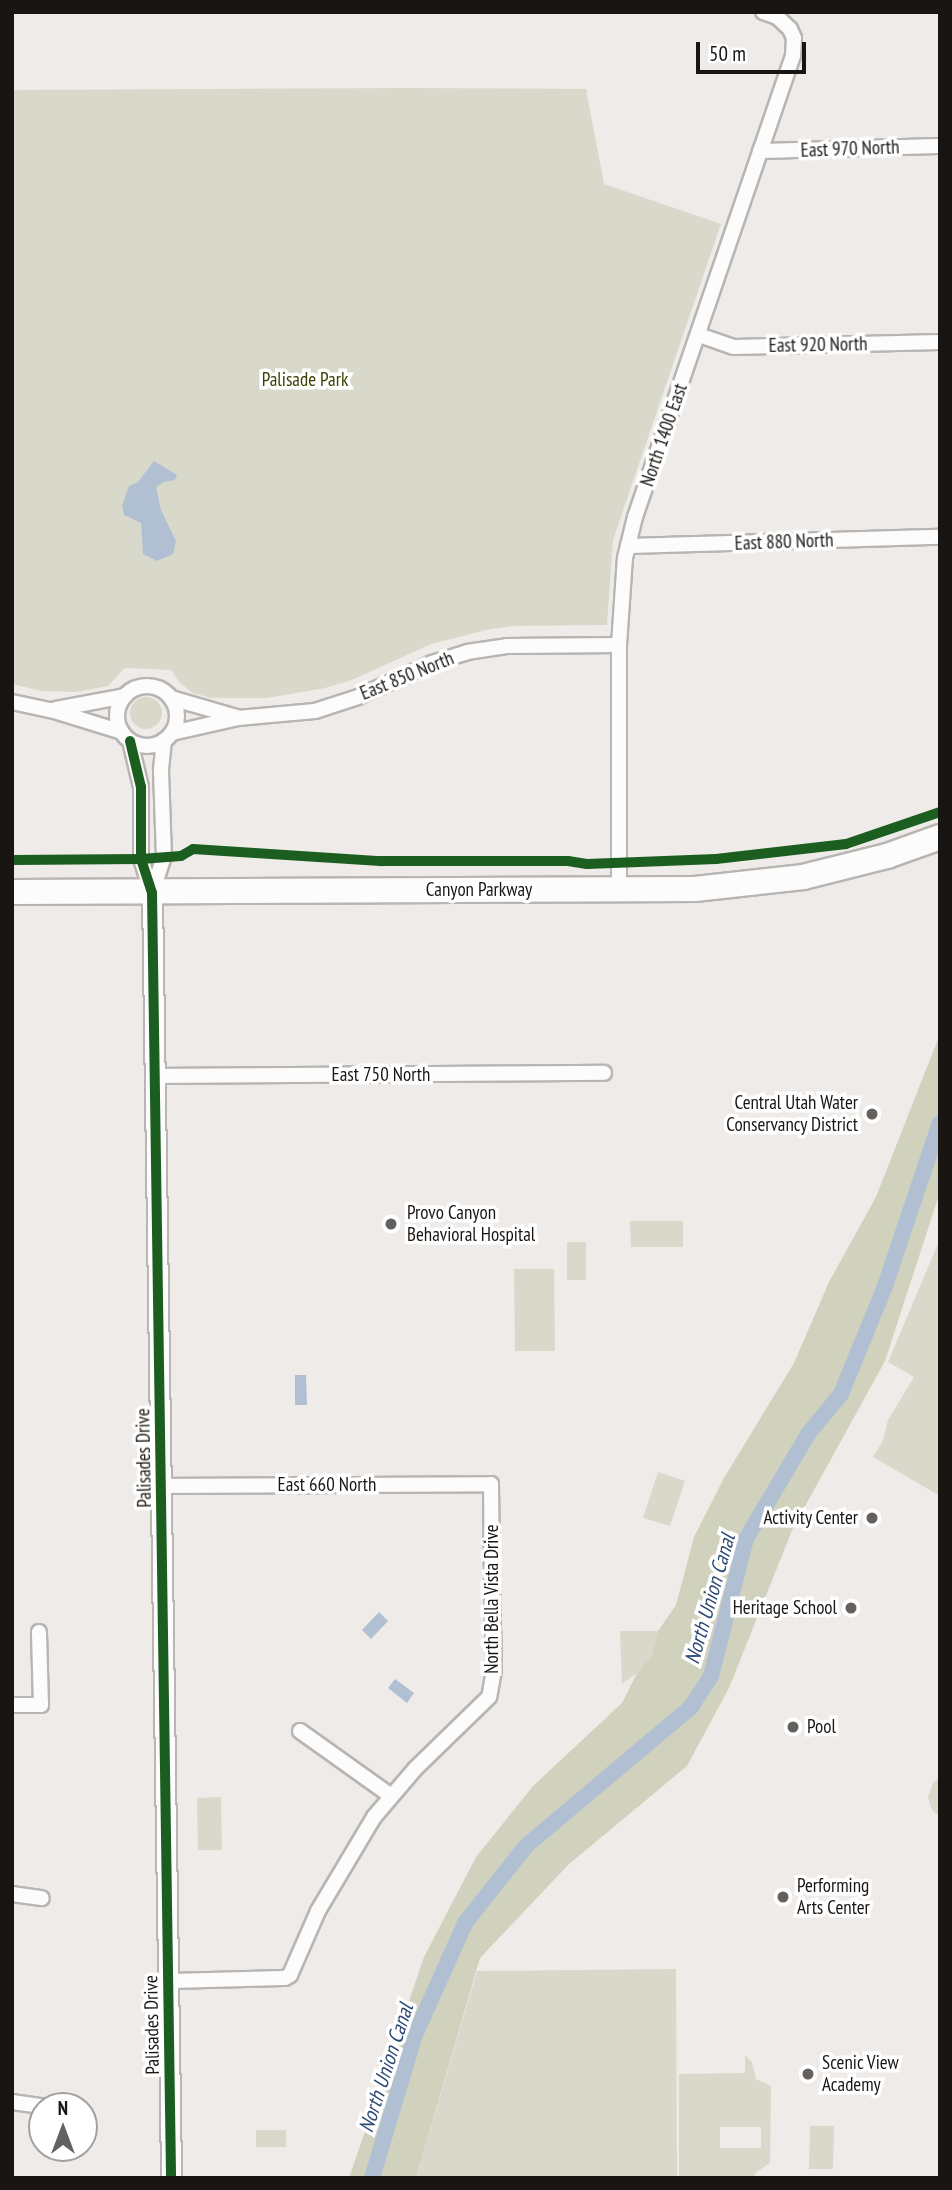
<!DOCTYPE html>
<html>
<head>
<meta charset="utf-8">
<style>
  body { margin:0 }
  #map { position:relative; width:952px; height:2190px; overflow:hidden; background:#eeebe8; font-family:"PT Sans Narrow",sans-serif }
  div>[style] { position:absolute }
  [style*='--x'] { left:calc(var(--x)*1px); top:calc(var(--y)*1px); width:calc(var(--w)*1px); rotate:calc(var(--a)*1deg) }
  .green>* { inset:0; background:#d9d9cb }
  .round { border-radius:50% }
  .forest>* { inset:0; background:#d0d2bd }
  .water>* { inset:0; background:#b1bfd3 }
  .canal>* { height:16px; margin:-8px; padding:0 8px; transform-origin:8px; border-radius:8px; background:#b1bfd3 }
  .roads { filter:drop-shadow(2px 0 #b8b5b2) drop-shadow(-2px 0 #b8b5b2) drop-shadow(0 2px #b8b5b2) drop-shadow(0 -2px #b8b5b2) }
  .street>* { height:14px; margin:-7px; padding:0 7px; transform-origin:7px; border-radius:7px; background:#fcfcfc }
  .street>.ring { margin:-7px; padding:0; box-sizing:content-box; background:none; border:14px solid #fcfcfc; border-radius:50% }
  .secondary>* { height:19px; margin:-9.5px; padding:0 9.5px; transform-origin:9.5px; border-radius:9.5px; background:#fcfcfc }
  .highway>* { height:24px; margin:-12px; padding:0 12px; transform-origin:12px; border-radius:12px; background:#fcfcfc }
  .cycleway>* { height:10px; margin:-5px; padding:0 5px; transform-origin:5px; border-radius:5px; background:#1b5e20 }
  .dots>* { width:19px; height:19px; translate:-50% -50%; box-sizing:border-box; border:4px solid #fff; border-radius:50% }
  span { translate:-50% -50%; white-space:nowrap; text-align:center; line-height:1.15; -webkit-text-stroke:7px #fff; paint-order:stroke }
  .street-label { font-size:19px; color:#181513 }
  .park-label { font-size:19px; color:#3b3f00 }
  .poi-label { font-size:19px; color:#181513 }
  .right { translate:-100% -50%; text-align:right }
  .left { translate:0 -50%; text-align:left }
  .water-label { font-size:21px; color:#2d4a74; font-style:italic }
  .frame { position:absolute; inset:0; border:14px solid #181513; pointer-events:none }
  .north { position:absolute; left:28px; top:2092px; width:70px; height:70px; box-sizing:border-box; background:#fff; border:2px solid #a3a1a1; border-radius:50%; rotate:0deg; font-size:19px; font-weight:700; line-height:28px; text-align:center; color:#181513 }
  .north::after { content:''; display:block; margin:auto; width:24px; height:32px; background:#63605e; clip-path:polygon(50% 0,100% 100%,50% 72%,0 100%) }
  .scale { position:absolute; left:696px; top:42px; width:110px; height:32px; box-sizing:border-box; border:4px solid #181513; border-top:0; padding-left:9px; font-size:21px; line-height:24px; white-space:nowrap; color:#181513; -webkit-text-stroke:5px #fff; paint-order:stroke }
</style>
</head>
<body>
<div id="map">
  <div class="green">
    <div style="clip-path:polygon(407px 88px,586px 89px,604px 184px,721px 224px,613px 540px,607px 625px,512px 626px,486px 630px,431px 644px,352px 680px,325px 688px,267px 698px,211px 698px,193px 693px,180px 683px,171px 670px,125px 668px,108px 686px,76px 692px,42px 691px,12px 684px,12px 90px)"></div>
    <div class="round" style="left:130px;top:697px;width:32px;height:32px"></div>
    <div style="clip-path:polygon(630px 1221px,683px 1221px,683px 1247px,631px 1247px)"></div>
    <div style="clip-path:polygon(940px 1239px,940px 1496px,873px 1457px,883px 1440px,888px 1420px,914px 1377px,888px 1362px)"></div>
    <div style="clip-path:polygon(567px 1242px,586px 1242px,586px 1280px,567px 1280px)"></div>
    <div style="clip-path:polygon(514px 1269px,554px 1269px,555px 1351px,515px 1351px)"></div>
    <div style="clip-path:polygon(658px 1472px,685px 1481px,670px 1526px,643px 1518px)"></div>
    <div style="clip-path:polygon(620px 1631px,658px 1631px,652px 1655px,637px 1673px,622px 1684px)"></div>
    <div style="clip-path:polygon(940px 1777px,940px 1817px,932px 1810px,928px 1797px,933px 1783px)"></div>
    <div style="clip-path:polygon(221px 1797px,222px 1850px,198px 1850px,197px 1798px)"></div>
    <div style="clip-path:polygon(676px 1969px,677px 2178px,416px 2178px,477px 1971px)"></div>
    <div style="clip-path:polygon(evenodd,745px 2055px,752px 2062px,756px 2079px,771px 2086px,770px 2163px,755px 2173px,755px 2178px,679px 2178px,679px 2074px,745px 2073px,745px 2055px,720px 2127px,761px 2127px,761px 2148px,720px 2148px,720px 2127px)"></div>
    <div style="clip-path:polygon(810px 2126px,834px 2126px,833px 2169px,809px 2169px)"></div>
    <div style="clip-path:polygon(256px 2130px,286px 2130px,286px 2147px,256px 2147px)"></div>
  </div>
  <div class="forest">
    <div style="clip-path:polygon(940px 1034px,940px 1192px,885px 1361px,793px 1528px,729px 1688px,687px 1766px,568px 1865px,480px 1958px,416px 2178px,349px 2178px,424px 1957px,476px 1857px,533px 1786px,622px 1703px,637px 1673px,652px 1655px,658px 1631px,676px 1605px,694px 1537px,724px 1478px,794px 1363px,829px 1282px,876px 1197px)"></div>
  </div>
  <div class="water">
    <div style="clip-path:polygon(154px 461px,177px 475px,175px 480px,164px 482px,156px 487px,161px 510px,176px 541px,173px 554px,157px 561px,143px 554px,141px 523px,124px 515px,122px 506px,129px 486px,138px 482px)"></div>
    <div style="clip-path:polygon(295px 1375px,306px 1375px,307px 1405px,295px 1405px)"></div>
    <div style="clip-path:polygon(379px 1612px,388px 1621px,371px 1639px,362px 1630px)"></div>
    <div style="clip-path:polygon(395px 1679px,414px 1693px,407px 1703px,388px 1688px)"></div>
  </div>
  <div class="canal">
    <div style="--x:372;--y:2178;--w:149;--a:-73.3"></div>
    <div style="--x:415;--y:2035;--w:123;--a:-65.9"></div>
    <div style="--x:465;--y:1923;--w:98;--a:-51.6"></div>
    <div style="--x:526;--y:1846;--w:216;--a:-40.1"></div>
    <div style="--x:691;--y:1707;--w:37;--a:-57"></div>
    <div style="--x:711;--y:1676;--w:141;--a:-75.7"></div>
    <div style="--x:746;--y:1539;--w:122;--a:-59.4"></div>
    <div style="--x:808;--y:1434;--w:52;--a:-50.5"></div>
    <div style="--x:841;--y:1394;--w:117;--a:-67.8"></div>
    <div style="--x:885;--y:1286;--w:172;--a:-71.4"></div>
  </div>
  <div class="roads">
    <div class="street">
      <div style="--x:760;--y:151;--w:180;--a:-1.6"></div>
      <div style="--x:699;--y:335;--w:37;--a:19"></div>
      <div style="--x:734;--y:347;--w:206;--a:-1.4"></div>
      <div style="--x:628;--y:546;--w:312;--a:-1.7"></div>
      <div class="ring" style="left:117px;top:686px;width:46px;height:46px"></div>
      <div style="--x:171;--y:698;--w:69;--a:16.1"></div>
      <div style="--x:12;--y:702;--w:40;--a:12"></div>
      <div style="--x:51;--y:710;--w:74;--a:17.2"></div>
      <div style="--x:56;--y:709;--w:70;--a:-10.7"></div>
      <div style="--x:172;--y:733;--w:68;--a:-12.8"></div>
      <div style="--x:238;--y:718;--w:77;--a:-5.2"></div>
      <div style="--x:315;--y:711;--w:45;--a:-18"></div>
      <div style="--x:358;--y:697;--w:81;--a:-24.7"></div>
      <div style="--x:432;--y:663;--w:37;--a:-17"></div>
      <div style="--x:467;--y:652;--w:40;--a:-8.5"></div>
      <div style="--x:507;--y:646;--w:112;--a:-0.5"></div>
      <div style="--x:130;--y:741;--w:47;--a:76.6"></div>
      <div style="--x:141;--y:787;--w:72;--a:90"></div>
      <div style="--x:141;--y:859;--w:36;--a:72"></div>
      <div style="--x:619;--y:889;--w:244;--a:-90"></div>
      <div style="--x:619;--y:645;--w:87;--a:-86.1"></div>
      <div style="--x:625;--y:558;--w:42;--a:-76.3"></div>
      <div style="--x:635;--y:517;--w:487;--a:-71.1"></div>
      <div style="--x:793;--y:56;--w:18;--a:-87"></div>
      <div style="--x:794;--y:38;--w:10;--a:-114"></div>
      <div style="--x:790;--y:29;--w:18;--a:-137"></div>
      <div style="--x:777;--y:17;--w:15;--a:-160"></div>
      <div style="--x:152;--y:893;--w:38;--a:-72"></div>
      <div style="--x:164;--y:857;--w:88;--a:-92"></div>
      <div style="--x:161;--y:769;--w:29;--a:-84"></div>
      <div style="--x:157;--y:1076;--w:447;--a:-0.4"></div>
      <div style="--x:162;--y:1486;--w:329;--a:-0.3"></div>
      <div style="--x:491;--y:1484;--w:98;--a:89.4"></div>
      <div style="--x:492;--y:1582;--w:88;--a:88.7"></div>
      <div style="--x:494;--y:1670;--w:27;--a:100"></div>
      <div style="--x:489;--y:1697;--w:103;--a:135.8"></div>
      <div style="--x:415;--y:1769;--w:63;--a:130.5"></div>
      <div style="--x:374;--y:1817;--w:109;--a:120.8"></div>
      <div style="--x:318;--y:1911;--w:70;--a:113.6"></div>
      <div style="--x:290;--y:1975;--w:6;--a:149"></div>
      <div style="--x:285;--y:1978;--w:116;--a:178.5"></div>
      <div style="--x:12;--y:1705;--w:29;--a:0"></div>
      <div style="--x:41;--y:1705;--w:73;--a:-91.6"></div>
      <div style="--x:300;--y:1731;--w:112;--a:35.5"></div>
      <div style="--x:12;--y:1894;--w:30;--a:8"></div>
      <div style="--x:12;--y:2102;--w:30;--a:8"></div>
    </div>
    <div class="secondary">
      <div style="--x:152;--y:893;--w:1285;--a:89.15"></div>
    </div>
    <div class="highway">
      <div style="--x:12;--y:892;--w:683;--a:-0.25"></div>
      <div style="--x:695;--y:889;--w:109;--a:-6.3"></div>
      <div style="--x:803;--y:877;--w:87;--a:-14"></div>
      <div style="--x:887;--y:856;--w:56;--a:-19.7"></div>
    </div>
  </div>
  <div class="cycleway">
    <div style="--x:130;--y:741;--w:47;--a:76.6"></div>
    <div style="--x:141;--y:787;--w:72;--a:90"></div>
    <div style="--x:141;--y:859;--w:36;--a:72"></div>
    <div style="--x:152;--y:893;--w:1285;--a:89.15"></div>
    <div style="--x:12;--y:860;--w:129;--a:-0.4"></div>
    <div style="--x:141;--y:859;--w:40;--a:-4.3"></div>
    <div style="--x:181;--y:856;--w:14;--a:-30"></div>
    <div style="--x:193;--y:849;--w:188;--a:3.7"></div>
    <div style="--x:381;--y:861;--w:187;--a:0"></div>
    <div style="--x:568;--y:861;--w:19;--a:9"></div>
    <div style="--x:587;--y:864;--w:129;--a:-2.2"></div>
    <div style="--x:716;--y:859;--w:131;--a:-6.6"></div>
    <div style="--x:846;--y:844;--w:99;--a:-18.8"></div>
  </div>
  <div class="dots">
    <div style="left:872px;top:1114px;background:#63605e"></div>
    <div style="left:391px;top:1224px;background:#63605e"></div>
    <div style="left:872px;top:1518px;background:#63605e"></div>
    <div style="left:851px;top:1608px;background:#63605e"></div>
    <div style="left:793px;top:1727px;background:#63605e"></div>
    <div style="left:783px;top:1897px;background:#63605e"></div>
    <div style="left:808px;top:2074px;background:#63605e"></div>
  </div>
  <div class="street-label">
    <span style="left:850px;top:149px;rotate:-2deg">East 970 North</span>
    <span style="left:818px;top:345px;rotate:-1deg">East 920 North</span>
    <span style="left:664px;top:435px;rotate:-71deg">North 1400 East</span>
    <span style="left:784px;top:542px;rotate:-2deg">East 880 North</span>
    <span style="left:407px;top:676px;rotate:-22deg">East 850 North</span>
    <span style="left:479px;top:890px">Canyon Parkway</span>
    <span style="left:381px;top:1075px">East 750 North</span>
    <span style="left:144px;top:1458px;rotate:-91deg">Palisades Drive</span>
    <span style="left:327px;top:1485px">East 660 North</span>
    <span style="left:492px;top:1599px;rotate:-90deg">North Bella Vista Drive</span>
    <span style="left:152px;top:2025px;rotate:-91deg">Palisades Drive</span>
  </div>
  <div class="park-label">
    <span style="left:305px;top:380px">Palisade Park</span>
  </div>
  <div class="poi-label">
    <span class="right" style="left:858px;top:1114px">Central Utah Water<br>Conservancy District</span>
    <span class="left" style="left:407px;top:1224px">Provo Canyon<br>Behavioral Hospital</span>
    <span class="right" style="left:858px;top:1518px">Activity Center</span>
    <span class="right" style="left:837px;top:1608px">Heritage School</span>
    <span class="left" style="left:807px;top:1727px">Pool</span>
    <span class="left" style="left:797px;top:1897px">Performing<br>Arts Center</span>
    <span class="left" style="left:822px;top:2074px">Scenic View<br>Academy</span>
  </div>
  <div class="water-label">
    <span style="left:710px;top:1599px;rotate:-74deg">North Union Canal</span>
    <span style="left:386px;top:2068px;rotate:-72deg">North Union Canal</span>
  </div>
  <div class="frame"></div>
  <div class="north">N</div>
  <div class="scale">50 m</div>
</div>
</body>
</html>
